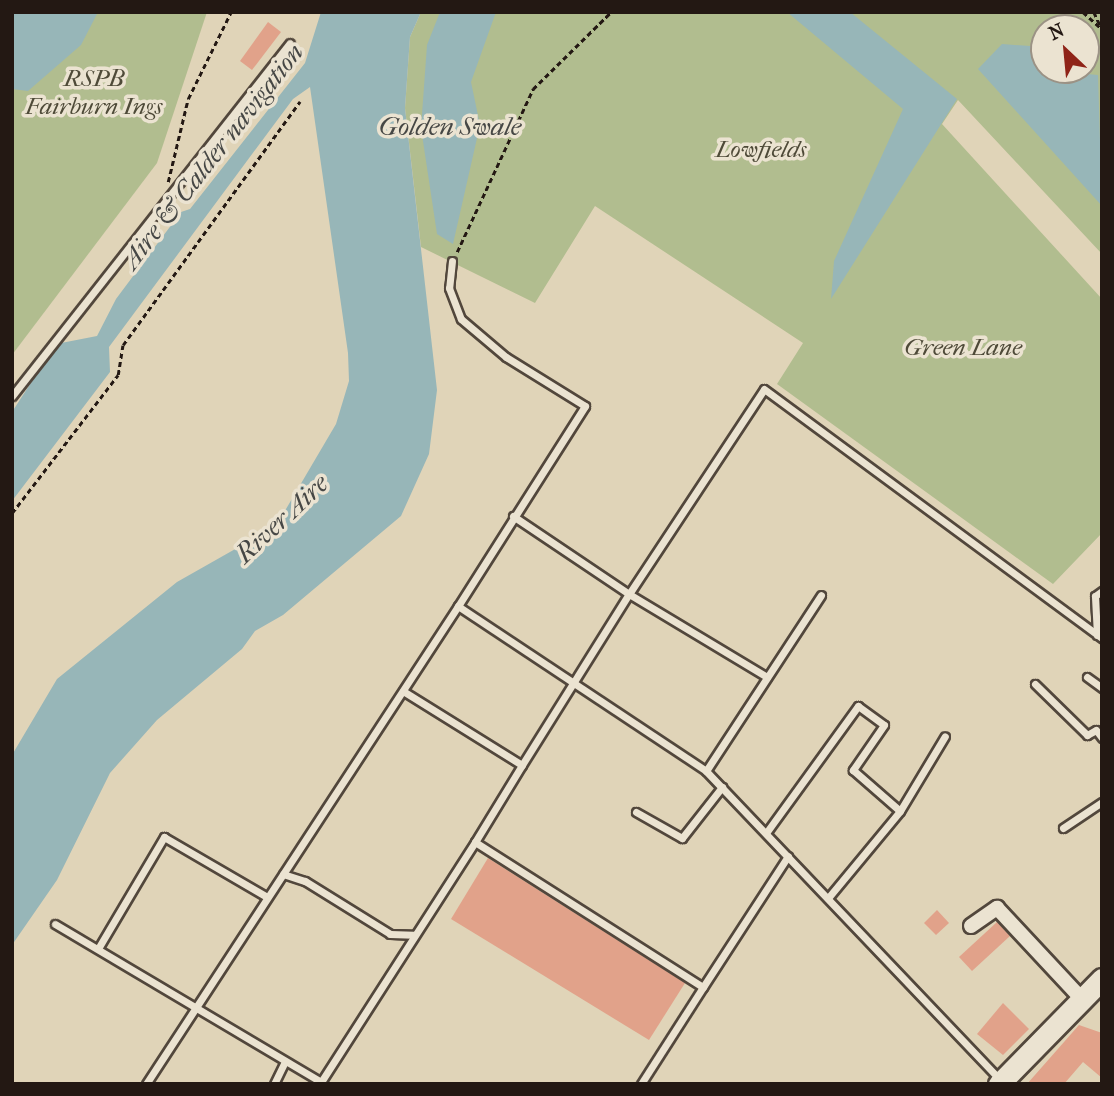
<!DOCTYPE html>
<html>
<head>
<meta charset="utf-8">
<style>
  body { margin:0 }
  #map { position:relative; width:1114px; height:1096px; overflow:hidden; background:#e0d4b8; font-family:"IM FELL French Canon",serif }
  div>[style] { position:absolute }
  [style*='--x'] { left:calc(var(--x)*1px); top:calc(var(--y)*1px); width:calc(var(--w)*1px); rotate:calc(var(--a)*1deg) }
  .green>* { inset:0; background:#b1bd8f }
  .water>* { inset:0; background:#97b6b8 }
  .building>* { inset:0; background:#e1a28a }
  .path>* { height:2.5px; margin-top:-1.25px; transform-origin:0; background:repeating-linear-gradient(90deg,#231813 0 5px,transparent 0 8.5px) }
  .roads { filter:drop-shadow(2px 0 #52473c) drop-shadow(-2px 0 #52473c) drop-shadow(0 2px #52473c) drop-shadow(0 -2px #52473c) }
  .lane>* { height:7px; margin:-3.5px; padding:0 3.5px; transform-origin:3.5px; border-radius:3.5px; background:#ebe3d1 }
  .street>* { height:14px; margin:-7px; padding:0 7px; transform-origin:7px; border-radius:7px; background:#ebe3d1 }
  .secondary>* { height:21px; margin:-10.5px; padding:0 10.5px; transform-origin:10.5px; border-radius:10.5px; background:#ebe3d1 }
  span { translate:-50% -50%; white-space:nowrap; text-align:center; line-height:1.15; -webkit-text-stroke:7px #ebe3d1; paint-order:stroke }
  .park-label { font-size:24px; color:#4e4a38; font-style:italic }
  .water-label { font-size:26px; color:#464745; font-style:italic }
  .frame { position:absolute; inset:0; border:14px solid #231813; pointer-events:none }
  .north { position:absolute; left:1030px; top:14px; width:70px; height:70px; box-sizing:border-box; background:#ebe3d1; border:2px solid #9b9285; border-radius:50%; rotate:334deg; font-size:19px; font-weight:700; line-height:28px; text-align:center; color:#231813 }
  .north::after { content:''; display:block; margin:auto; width:24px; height:32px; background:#8f2418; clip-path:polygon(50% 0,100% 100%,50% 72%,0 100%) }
</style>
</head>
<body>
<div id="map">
  <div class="green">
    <div style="clip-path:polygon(12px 12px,207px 12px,157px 163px,12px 355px)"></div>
    <div style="clip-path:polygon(evenodd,421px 12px,1102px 12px,1102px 254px,958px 100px,942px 124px,1102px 299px,1102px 533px,1053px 584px,777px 384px,803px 343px,595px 206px,535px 303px,421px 247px,405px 108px,410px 37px,421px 12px,1044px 28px,1086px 28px,1086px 70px,1044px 70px,1044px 28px)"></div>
  </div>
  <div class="water">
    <div style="clip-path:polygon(12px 12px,98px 12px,81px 45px,28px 91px,12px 89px)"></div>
    <div style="clip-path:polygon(321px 12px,421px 12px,410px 37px,405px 108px,437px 390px,429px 454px,401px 516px,283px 615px,255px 631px,242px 649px,157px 720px,110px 773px,57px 880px,12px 945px,12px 755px,57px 679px,177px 582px,276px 526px,336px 424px,349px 381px,348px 353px,310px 87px,293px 99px,109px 347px,110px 372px,12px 501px,12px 412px,56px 344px,97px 336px,116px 299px,181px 212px,190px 209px,305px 63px)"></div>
    <div style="clip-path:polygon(440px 12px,496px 12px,471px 82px,480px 125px,453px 244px,437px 234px,421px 128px,427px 45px)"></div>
    <div style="clip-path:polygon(787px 12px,850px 12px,957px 99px,831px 299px,834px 261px,903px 109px)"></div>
    <div style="clip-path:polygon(1002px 44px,1044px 47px,1044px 70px,1098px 75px,1102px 206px,978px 69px)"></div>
  </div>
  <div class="building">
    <div style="clip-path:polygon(268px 22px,281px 32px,252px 70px,240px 61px)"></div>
    <div style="clip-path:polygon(488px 858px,685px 983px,649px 1040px,451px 919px)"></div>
    <div style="clip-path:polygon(937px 910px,949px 923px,936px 935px,924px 923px)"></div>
    <div style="clip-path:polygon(997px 922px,1010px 936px,972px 971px,959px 957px)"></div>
    <div style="clip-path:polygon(1003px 1003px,1029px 1029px,1003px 1055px,977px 1034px)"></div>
    <div style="clip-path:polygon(1079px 1025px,1102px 1033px,1102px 1078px,1083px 1062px,1064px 1084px,1027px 1084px)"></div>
  </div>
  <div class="path">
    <div style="--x:1083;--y:12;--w:25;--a:42"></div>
    <div style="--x:1094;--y:12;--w:14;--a:65"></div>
    <div style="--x:168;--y:182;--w:85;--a:-76.5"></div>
    <div style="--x:188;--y:99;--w:97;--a:-63.7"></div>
    <div style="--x:457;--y:252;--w:180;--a:-65"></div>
    <div style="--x:533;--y:89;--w:110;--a:-44.6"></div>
    <div style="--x:12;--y:513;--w:174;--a:-52.5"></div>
    <div style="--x:118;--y:375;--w:30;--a:-81"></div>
    <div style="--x:123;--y:345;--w:301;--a:-54"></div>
  </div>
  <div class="roads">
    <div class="lane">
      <div style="--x:452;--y:261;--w:27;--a:96"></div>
      <div style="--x:449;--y:288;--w:33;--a:69"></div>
      <div style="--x:461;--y:319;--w:59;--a:40.2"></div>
      <div style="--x:506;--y:357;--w:93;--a:31.8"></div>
      <div style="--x:585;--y:406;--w:237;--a:122.4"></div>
      <div style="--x:12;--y:396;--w:449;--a:-51.8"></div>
      <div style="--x:513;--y:516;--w:140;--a:33.9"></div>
      <div style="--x:629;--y:594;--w:245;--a:-56.6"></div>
      <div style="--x:764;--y:389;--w:420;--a:36.4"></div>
      <div style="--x:1097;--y:635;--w:39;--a:-93"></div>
      <div style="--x:1095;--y:596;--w:9;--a:-36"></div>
      <div style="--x:1087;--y:677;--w:19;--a:36"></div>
      <div style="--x:1035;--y:684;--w:73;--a:44.4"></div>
      <div style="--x:1087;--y:735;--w:10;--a:-29"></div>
      <div style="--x:1096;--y:730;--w:10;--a:53"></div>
      <div style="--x:403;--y:691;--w:140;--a:31.9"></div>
      <div style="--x:522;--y:765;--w:90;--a:121.4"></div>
      <div style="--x:475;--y:842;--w:270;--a:32.5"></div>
      <div style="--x:703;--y:987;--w:156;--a:-57"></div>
      <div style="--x:522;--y:765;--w:202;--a:-58"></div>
      <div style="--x:629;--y:594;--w:161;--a:31"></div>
      <div style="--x:706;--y:771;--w:210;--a:-56.8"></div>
      <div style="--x:636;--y:812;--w:53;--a:29.5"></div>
      <div style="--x:682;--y:838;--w:65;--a:-51.9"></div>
      <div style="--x:1063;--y:828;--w:47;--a:-33.7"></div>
      <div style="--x:766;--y:833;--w:157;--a:-54.1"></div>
      <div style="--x:858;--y:706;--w:32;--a:36"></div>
      <div style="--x:884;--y:725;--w:55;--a:124.6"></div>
      <div style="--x:853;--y:770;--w:62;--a:41.1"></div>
      <div style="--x:283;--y:874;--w:23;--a:18"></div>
      <div style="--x:305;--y:881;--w:100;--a:31.9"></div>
      <div style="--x:390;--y:934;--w:23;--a:2"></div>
      <div style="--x:828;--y:898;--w:113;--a:-50.4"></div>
      <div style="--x:900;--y:811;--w:87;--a:-59"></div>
      <div style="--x:55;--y:924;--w:309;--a:30.7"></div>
      <div style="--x:99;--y:947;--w:128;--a:-59.4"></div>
      <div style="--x:164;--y:837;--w:119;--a:30.2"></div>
      <div style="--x:321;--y:1082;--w:285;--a:-57.3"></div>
      <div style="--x:146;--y:1084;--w:571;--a:-56.87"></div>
      <div style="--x:458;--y:606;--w:298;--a:33.6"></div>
      <div style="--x:706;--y:771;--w:428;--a:46.4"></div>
      <div style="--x:274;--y:1084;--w:25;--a:-64"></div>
      <div style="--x:641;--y:1084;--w:115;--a:-57.4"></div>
    </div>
    <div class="street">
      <div style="--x:971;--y:926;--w:32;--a:-35"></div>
      <div style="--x:997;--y:908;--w:122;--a:47"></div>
    </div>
    <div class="secondary">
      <div style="--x:999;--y:1084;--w:147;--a:-45.6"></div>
    </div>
  </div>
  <div class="park-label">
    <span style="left:94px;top:93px">RSPB<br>Fairburn Ings</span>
    <span style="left:761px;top:150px">Lowfields</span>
    <span style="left:963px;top:348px">Green Lane</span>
  </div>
  <div class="water-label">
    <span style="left:450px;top:127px">Golden Swale</span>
    <span style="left:213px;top:156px;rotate:-52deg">Aire &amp; Calder navigation</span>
    <span style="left:282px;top:519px;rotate:-43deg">River Aire</span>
  </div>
  <div class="frame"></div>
  <div class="north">N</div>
</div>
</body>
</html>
